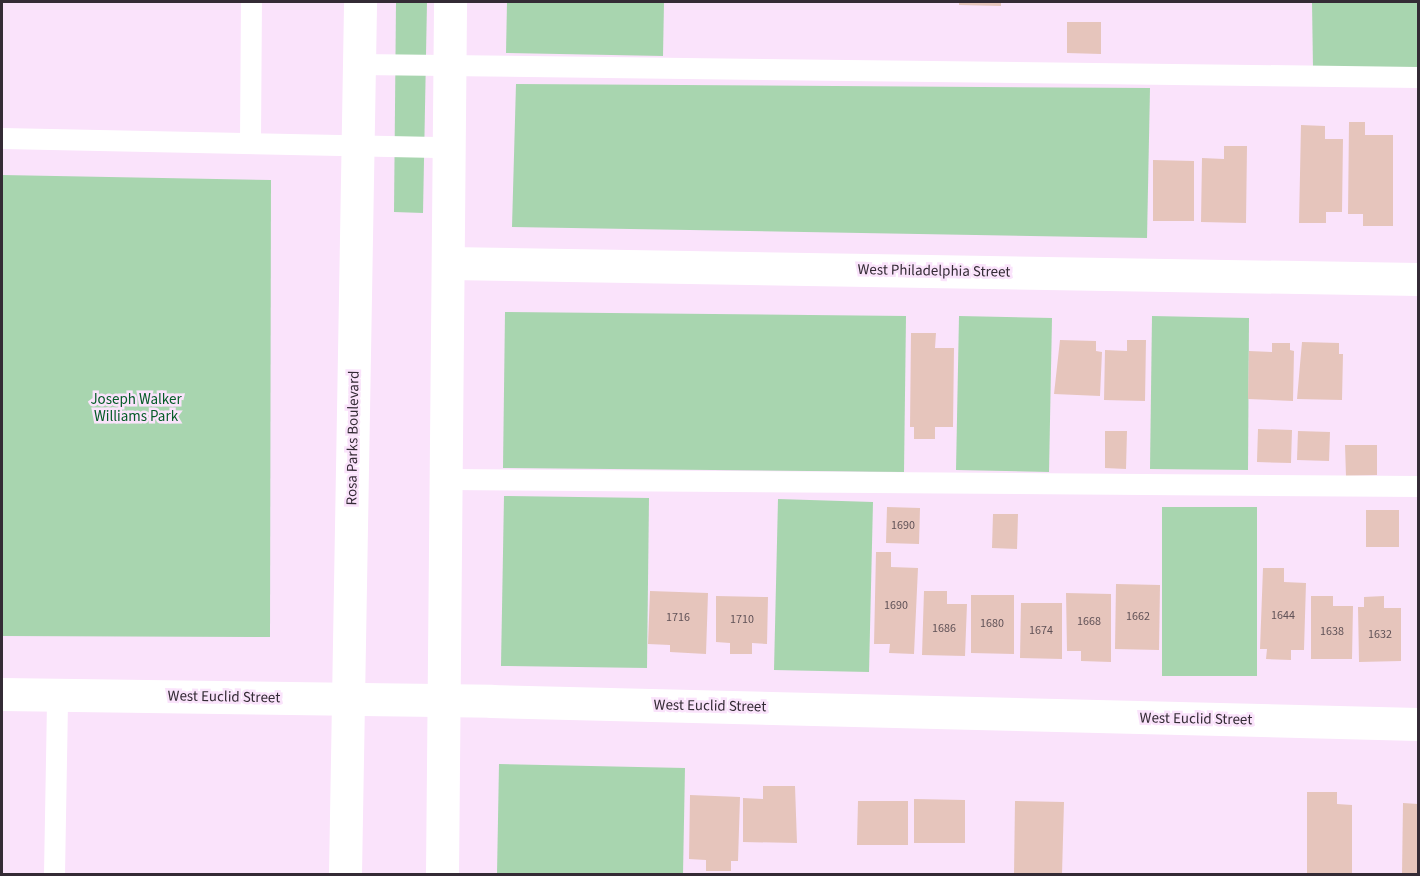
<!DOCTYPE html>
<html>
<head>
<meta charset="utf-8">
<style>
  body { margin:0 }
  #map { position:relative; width:1420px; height:876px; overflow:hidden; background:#fae3fb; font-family:"Source Sans 3",sans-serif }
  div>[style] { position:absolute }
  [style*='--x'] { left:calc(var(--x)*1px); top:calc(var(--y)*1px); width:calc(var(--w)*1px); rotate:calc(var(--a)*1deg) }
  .green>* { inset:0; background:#a8d5af }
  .building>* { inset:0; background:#e6c5bc }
  .lane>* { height:21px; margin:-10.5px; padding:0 10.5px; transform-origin:10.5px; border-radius:10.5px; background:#fff }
  .street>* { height:33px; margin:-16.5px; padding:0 16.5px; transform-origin:16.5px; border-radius:16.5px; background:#fff }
  .secondary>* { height:33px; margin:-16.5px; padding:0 16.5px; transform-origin:16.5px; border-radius:16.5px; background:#fff }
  span { translate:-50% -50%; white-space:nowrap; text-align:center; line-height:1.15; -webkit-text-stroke:5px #fae3fb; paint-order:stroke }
  .number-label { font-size:12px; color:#605257 }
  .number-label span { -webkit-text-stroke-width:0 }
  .street-label { font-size:15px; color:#342b35 }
  .park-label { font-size:15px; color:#045b26 }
  .frame { position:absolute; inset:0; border:3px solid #342b35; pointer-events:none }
</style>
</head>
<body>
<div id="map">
  <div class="green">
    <div style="clip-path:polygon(396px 2px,427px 2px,423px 213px,394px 212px)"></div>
    <div style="clip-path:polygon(507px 2px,664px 2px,663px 56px,506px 53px)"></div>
    <div style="clip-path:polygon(1312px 2px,1418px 2px,1418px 69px,1313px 69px)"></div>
    <div style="clip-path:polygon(516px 84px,1150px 88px,1147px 238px,512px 227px)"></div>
    <div style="clip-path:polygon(2px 175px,271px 180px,270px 637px,2px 636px)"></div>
    <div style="clip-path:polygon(505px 312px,906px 316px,904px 472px,503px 468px)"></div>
    <div style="clip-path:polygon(959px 316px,1052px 318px,1049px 472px,956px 470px)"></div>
    <div style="clip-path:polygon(1152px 316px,1249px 318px,1248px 470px,1150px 469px)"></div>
    <div style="clip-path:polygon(504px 496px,649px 498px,647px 668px,501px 666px)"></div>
    <div style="clip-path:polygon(778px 499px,873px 502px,869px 672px,774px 670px)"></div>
    <div style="clip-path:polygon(1162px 507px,1257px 507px,1257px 676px,1162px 676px)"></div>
    <div style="clip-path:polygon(499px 764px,685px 768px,683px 874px,497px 874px)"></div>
  </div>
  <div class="building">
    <div style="clip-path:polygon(959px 2px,1001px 2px,1001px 6px,959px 5px)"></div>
    <div style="clip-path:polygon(1067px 22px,1101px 22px,1101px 54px,1067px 53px)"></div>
    <div style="clip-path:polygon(1349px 122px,1365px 122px,1365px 135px,1393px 135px,1393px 226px,1363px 226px,1363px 214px,1348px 214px)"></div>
    <div style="clip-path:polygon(1301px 125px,1325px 126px,1325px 139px,1343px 139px,1342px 212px,1326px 212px,1326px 223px,1299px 223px)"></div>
    <div style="clip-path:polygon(1224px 146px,1247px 146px,1246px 223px,1201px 222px,1202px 158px,1224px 159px)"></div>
    <div style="clip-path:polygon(1153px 160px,1194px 161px,1194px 221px,1153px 221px)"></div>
    <div style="clip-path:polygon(911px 333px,936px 333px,935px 348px,954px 348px,953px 427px,935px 427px,935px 439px,914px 439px,914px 427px,910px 427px)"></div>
    <div style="clip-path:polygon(1060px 340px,1096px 341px,1096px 351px,1102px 352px,1100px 396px,1054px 394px)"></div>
    <div style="clip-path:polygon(1127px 340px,1146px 340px,1145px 401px,1104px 400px,1105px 350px,1127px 351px)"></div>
    <div style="clip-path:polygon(1302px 342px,1339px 343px,1339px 354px,1343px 354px,1342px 400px,1297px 399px)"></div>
    <div style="clip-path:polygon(1272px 343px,1290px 343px,1290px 350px,1294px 351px,1293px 401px,1248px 399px,1249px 351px,1272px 352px)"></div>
    <div style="clip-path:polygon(1258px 429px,1292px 430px,1291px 463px,1257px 462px)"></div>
    <div style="clip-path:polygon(1105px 431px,1127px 431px,1126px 469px,1105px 468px)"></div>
    <div style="clip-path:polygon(1298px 431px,1330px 432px,1329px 461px,1297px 460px)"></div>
    <div style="clip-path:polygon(1345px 445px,1377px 445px,1377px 475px,1346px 476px)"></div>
    <div style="clip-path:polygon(887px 507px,920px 508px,919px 544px,886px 543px)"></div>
    <div style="clip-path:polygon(1366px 510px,1399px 510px,1399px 547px,1366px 547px)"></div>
    <div style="clip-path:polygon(993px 514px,1018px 514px,1017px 549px,992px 548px)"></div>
    <div style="clip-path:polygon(876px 552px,891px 552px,891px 567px,918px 568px,914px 654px,889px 653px,890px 644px,874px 644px)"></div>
    <div style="clip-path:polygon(1263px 568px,1284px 568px,1284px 582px,1306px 583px,1304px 650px,1291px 650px,1291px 660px,1266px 659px,1267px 649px,1260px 649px)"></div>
    <div style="clip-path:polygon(1116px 584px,1160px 585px,1159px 650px,1115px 649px)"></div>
    <div style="clip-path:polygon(650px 591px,708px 593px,706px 654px,670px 652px,670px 645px,648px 644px)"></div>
    <div style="clip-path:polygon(924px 591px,947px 591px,947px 604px,967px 604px,965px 656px,922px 655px)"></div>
    <div style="clip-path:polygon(1066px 593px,1111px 594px,1111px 662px,1081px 661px,1081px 651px,1067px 651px)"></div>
    <div style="clip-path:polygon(971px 595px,1014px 595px,1014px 654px,971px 653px)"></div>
    <div style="clip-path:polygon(716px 596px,768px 597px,767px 644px,752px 643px,752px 654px,730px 654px,730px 643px,716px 642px)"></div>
    <div style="clip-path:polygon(1311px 596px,1333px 596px,1333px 606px,1353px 606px,1352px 659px,1311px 659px)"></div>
    <div style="clip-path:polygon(1384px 596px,1384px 608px,1401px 608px,1401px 661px,1359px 662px,1358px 607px,1364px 607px,1364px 597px)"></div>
    <div style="clip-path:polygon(1021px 603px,1062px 603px,1062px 659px,1020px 658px)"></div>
    <div style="clip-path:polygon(763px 786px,795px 786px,797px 843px,743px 842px,743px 798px,763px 799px)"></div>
    <div style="clip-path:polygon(1307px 792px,1337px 792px,1337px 804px,1352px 805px,1352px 874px,1307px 874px)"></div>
    <div style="clip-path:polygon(690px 795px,740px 797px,738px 861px,731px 861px,731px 871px,706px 871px,706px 860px,689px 859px)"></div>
    <div style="clip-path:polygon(914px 799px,965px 800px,965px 843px,914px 843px)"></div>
    <div style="clip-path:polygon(858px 801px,908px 801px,908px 845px,857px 845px)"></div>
    <div style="clip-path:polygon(1015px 801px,1064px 802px,1062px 874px,1014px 874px)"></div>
    <div style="clip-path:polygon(1403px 803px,1418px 804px,1418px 874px,1402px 874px)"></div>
  </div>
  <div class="lane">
    <div style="--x:359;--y:64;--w:1059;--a:0.7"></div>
    <div style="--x:2;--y:138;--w:447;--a:1.2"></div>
    <div style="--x:250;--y:141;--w:139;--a:-89.6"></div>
    <div style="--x:447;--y:479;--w:971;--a:0.41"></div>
    <div style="--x:54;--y:874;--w:179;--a:-89"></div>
  </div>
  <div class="street">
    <div style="--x:449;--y:263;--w:969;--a:0.95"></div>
    <div style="--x:2;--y:694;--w:489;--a:0.8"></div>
    <div style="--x:491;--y:701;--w:927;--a:1.42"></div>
  </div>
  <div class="secondary">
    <div style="--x:345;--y:874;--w:872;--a:-89.01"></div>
    <div style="--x:442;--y:874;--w:872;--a:-89.47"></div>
  </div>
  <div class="number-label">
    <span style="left:903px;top:526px">1690</span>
    <span style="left:896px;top:606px">1690</span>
    <span style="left:1283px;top:616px">1644</span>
    <span style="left:1138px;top:617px">1662</span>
    <span style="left:678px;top:618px">1716</span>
    <span style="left:742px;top:620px">1710</span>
    <span style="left:1089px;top:622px">1668</span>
    <span style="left:992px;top:624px">1680</span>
    <span style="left:944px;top:629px">1686</span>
    <span style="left:1041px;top:631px">1674</span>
    <span style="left:1332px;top:632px">1638</span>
    <span style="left:1380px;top:635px">1632</span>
  </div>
  <div class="street-label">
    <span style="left:934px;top:271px;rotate:1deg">West Philadelphia Street</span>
    <span style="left:353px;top:438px;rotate:-89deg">Rosa Parks Boulevard</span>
    <span style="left:224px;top:697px;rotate:1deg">West Euclid Street</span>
    <span style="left:710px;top:706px;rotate:1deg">West Euclid Street</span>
    <span style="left:1196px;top:719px;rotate:1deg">West Euclid Street</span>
  </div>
  <div class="park-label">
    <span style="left:136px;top:408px">Joseph Walker<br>Williams Park</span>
  </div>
  <div class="frame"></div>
</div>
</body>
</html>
